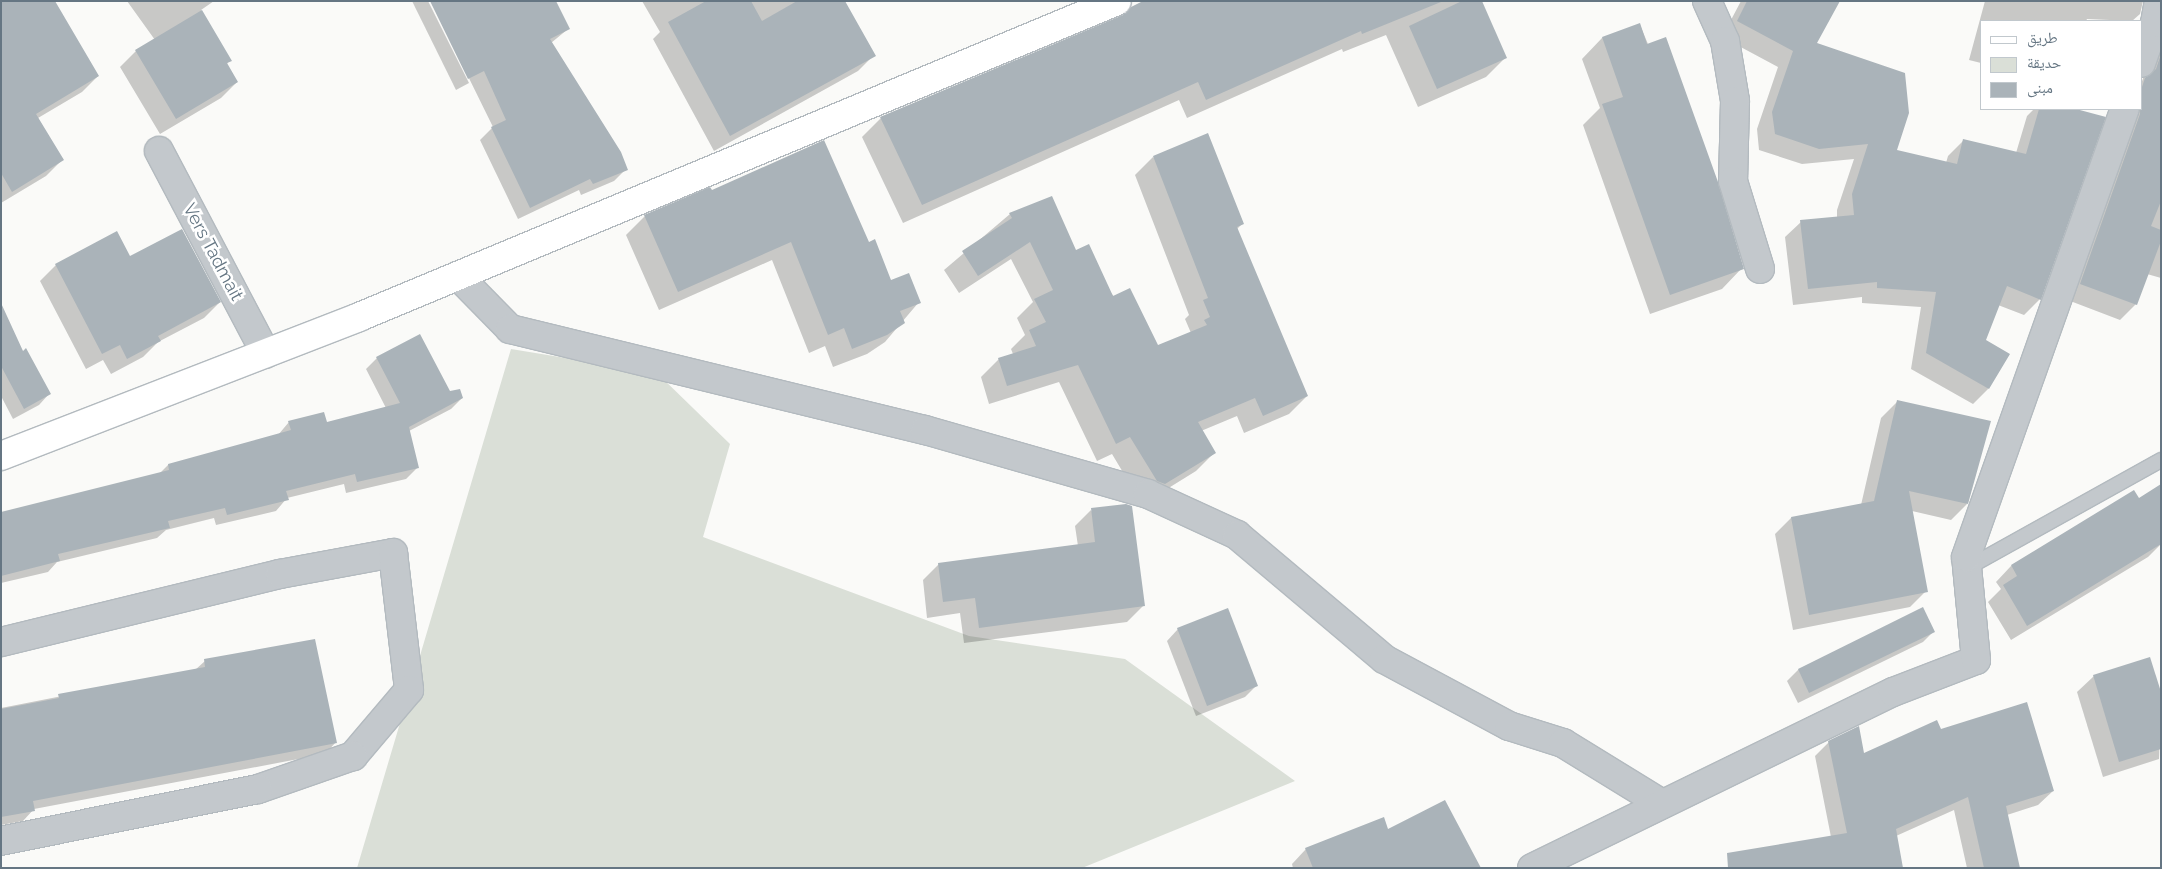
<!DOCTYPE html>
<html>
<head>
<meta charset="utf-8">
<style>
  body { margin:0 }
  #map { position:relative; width:2162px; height:869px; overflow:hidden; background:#fafaf8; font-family:Raleway,"Noto Naskh Arabic",sans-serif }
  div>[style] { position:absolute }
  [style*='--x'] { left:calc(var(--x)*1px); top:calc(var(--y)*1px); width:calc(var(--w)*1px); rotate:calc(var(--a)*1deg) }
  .green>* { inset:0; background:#dadfd7 }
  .shadow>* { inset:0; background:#0003 }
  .building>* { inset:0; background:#aab3b9 }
  .roads { filter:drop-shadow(1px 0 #b3babf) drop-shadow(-1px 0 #b3babf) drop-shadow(0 1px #b3babf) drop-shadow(0 -1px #b3babf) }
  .lane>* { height:14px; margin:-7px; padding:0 7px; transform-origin:7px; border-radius:7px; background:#c3c8cc }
  .street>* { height:28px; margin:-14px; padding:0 14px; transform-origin:14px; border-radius:14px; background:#c3c8cc }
  .secondary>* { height:28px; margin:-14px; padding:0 14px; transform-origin:14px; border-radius:14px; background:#fff }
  span { translate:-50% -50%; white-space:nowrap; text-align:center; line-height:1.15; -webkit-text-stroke:5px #fff; paint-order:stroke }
  .street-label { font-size:18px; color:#657683 }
  .frame { position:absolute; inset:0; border:2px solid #657683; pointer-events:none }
  .legend { position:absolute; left:1980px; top:20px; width:162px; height:90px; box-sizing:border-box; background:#fff; border:1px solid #c1c8cd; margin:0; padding:6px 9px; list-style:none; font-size:15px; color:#657683 }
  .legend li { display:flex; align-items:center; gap:10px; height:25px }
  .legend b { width:25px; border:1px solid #c1c8cd }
</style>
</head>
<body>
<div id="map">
  <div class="green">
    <div style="clip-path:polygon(511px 349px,657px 373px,730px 444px,703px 537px,969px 636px,1125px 659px,1295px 781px,1082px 868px,357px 868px)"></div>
  </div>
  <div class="shadow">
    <div style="clip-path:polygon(127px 1px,214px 1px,201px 10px,230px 60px,226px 65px,237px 82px,221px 98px,160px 134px,120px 67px,136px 51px,155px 40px)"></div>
    <div style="clip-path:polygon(412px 1px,428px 1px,469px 83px,456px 90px)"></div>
    <div style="clip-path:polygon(431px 1px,568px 29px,551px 43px,626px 169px,614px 181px,581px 195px,579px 190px,518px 219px,480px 140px,493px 127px)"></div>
    <div style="clip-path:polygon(642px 1px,842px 1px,874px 55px,858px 71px,714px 151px,653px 39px,660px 32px)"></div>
    <div style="clip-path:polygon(1148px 1px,1480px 1px,1505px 58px,1486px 77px,1418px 107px,1386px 35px,1343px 52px,1342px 49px,1187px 118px,1179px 100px,903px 223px,862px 137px,881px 118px,1123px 17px)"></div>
    <div style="clip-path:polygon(1741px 1px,1838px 1px,1815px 44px,1895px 151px,1946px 163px,1948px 156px,1964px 140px,2016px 153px,2027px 116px,2034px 109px,2071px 109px,2104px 118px,2040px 299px,2024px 315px,1998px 305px,1984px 341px,1988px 389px,1973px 404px,1911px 369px,1921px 307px,1862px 303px,1862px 297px,1793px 305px,1785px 237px,1801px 222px,1837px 218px,1837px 210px,1854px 159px,1802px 164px,1759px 150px,1757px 129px,1778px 67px,1722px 37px)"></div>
    <div style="clip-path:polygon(1985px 1px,2143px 1px,2140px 14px,2132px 21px,2087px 19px,2086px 21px,1981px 21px,1981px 63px,1969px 60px)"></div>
    <div style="clip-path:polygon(2161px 1px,2161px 278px,2147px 274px,2136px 304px,2120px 320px,2065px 299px,2125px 109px,2141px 109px,2141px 84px,2155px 45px)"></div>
    <div style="clip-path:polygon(1640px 25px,1742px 268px,1722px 289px,1650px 314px,1583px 125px,1600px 108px,1582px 59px,1602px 38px)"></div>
    <div style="clip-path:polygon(1px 53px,98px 76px,82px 92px,38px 118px,62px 160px,46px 176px,1px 203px)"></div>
    <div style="clip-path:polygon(1153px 157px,1242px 224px,1236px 230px,1307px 396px,1289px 414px,1244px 433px,1237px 416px,1201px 431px,1214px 453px,1196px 471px,1146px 502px,1139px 499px,1112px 454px,1097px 461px,1059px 382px,989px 404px,981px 377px,999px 359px,1013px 354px,1011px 349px,1025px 335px,1017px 318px,1033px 302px,1011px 259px,959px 293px,944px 270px,1010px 214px,1076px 252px,1157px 347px,1191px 333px,1185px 319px,1189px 315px,1135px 175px)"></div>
    <div style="clip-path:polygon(711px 192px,868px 243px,891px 281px,919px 302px,885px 342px,867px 354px,833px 367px,825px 346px,809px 353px,772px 260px,659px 310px,626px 235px,645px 216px)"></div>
    <div style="clip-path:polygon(130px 258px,220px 302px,204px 318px,158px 342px,143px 357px,111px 374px,103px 360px,86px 369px,40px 281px,56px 265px)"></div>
    <div style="clip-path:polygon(1px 317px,49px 394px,39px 405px,13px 419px,1px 396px)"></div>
    <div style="clip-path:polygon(377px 358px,462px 398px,451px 409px,409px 431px,417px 468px,406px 479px,346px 493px,344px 484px,287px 498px,276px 511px,216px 525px,214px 518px,166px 530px,157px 538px,57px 562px,48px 572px,1px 583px,1px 513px,159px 474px,168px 465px,278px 435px,289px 422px,326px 423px,386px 408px,366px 369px)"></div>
    <div style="clip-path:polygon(1897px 402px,1967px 504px,1951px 520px,1912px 511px,1926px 591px,1910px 607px,1793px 630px,1775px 534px,1791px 518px,1861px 505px,1881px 418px)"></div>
    <div style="clip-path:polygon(2133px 492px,2161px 544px,2148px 557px,2011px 640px,1988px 602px,2001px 589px,1996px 582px,2011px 566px)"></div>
    <div style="clip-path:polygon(1091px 510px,1143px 606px,1127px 622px,964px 643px,960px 613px,927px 618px,923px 580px,939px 564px,1078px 546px,1075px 526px)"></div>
    <div style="clip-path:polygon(1923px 609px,1934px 631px,1923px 642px,1798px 703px,1787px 681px,1798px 670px)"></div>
    <div style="clip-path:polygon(1178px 629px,1256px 686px,1245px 697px,1196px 716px,1167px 641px)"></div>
    <div style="clip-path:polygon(205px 661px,336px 742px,325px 754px,34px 809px,23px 821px,1px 825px,1px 708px,195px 670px)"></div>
    <div style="clip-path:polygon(2094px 676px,2161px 696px,2159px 759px,2103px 777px,2077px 692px)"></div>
    <div style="clip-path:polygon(1941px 731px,2053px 791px,2038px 805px,2007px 815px,2019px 868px,1967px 868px,1954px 810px,1896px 836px,1831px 837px,1815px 756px,1829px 742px,1863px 754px)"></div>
    <div style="clip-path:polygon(1388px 831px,1479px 868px,1293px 868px,1292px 864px,1306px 849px)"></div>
  </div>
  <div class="building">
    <div style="clip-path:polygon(1px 1px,55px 1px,99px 76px,36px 114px,64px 160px,12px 192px,1px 173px)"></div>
    <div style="clip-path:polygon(430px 1px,556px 1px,570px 29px,550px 39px,621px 152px,628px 170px,593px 184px,590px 179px,530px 208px,491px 127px,506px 120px,484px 71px,468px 79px)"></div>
    <div style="clip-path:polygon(706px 1px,751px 1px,762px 21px,797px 1px,845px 1px,876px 56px,730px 136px,668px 22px)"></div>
    <div style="clip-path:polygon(1143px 1px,1441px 2px,1362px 34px,1361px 31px,1206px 100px,1198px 82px,922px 205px,880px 117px,1123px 15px,1131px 7px)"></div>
    <div style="clip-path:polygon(1462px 1px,1482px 1px,1507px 58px,1437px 89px,1409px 26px)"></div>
    <div style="clip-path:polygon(1747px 1px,1840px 1px,1817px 43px,1905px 73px,1909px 113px,1897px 150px,1957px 164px,1963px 139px,2026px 154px,2039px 109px,2076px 109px,2106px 117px,2041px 300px,2007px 286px,1986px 340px,2010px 354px,1989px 389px,1926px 353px,1936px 292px,1877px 288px,1877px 282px,1808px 289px,1800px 220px,1854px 215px,1852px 194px,1868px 144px,1819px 149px,1775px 134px,1772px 112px,1793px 51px,1737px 21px)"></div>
    <div style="clip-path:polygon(202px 10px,232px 61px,227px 63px,238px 82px,176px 119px,135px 50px)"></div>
    <div style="clip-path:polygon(1640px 23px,1647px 44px,1666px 37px,1718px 182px,1744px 269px,1670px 295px,1602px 104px,1623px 97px,1602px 37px)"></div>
    <div style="clip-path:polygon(2161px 54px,2161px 201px,2151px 226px,2161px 230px,2161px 241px,2137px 305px,2080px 284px,2140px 114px,2141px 90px,2145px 78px,2156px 69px)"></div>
    <div style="clip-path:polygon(1208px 133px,1244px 224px,1237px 227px,1308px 396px,1263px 416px,1255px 398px,1198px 422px,1216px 453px,1165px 484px,1157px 481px,1130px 437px,1116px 444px,1078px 365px,1007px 386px,998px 358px,1036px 346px,1029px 330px,1046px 322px,1034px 299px,1053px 290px,1030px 242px,978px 276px,962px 251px,1012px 218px,1009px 213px,1052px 196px,1076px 250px,1089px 244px,1113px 296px,1130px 288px,1158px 345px,1207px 325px,1204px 320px,1210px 317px,1203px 300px,1208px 298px,1153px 156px)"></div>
    <div style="clip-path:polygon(824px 140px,869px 242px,875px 239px,891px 280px,909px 273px,921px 303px,900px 311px,905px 323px,887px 335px,852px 349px,844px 328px,828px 335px,791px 242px,678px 292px,644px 215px,710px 187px,712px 190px)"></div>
    <div style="clip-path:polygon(182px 229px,221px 302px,158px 336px,161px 341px,127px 359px,120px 345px,102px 354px,55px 264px,117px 231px,130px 256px)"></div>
    <div style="clip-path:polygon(1px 303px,23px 351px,26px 348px,51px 394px,24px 409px,1px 366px)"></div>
    <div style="clip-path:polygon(420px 334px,450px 391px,460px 389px,463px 398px,409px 427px,419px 468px,357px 482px,355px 474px,286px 491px,289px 500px,227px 515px,225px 508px,168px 521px,170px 528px,58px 554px,60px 561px,1px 576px,1px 512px,169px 470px,168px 464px,291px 430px,288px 421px,324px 412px,327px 422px,400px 403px,376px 357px)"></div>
    <div style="clip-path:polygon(1897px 400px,1991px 421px,1968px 504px,1909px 491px,1928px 592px,1809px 615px,1791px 517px,1874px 501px)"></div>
    <div style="clip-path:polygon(2161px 484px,2161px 544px,2027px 626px,2003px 585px,2017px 576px,2011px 565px,2134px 490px,2139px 498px)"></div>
    <div style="clip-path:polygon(1126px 504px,1132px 506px,1145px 606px,979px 628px,975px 598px,943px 602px,938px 563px,1095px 542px,1091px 508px)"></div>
    <div style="clip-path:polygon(1923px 607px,1935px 632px,1809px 693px,1798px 669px)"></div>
    <div style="clip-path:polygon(1228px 608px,1258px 686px,1207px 706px,1177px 628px)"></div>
    <div style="clip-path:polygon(315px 639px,337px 743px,33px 801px,35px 811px,1px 817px,1px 709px,59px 698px,58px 694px,205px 667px,204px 659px)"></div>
    <div style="clip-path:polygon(2150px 657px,2161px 692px,2161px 749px,2119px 762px,2093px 675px)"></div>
    <div style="clip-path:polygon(2027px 702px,2054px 791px,2006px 806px,2020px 868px,1984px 868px,1968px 797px,1896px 829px,1903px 868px,1728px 868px,1727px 853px,1847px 833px,1828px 741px,1859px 726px,1864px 753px,1937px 720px,1941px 729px)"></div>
    <div style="clip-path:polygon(1445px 800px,1481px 868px,1313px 868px,1305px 848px,1384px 817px,1388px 829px)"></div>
  </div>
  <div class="roads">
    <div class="lane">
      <div style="--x:1967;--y:568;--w:222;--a:-29.1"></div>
    </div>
    <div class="street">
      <div style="--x:1707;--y:1;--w:44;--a:65.8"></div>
      <div style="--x:1725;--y:41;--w:61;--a:80.5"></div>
      <div style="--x:1735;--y:101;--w:80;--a:91.4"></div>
      <div style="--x:1733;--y:181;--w:92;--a:72.9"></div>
      <div style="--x:2141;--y:63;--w:42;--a:-70.7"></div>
      <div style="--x:2155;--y:23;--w:22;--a:-80"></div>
      <div style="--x:159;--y:151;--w:229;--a:62.2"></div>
      <div style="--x:458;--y:276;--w:74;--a:45.5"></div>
      <div style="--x:510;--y:329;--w:427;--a:13.7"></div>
      <div style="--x:925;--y:430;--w:232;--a:16"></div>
      <div style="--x:1148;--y:494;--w:98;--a:24.7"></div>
      <div style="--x:1237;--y:535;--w:192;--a:40.1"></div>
      <div style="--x:1384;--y:659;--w:142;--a:28.2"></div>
      <div style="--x:1509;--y:726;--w:57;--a:17.5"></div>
      <div style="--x:1563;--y:743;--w:116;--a:31.6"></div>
      <div style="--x:1;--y:642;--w:287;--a:-13.7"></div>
      <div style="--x:280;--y:574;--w:115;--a:-10.5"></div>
      <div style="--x:393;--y:553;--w:138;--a:83.3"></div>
      <div style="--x:409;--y:690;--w:87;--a:130.3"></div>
      <div style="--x:353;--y:756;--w:101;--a:160.8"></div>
      <div style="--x:258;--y:789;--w:262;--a:168.6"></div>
      <div style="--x:1532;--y:868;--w:402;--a:-26"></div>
      <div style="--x:1893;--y:692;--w:89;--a:-21.1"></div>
      <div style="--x:1976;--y:660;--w:103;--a:-95.5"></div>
      <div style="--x:1966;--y:557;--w:475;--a:-70.5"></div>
    </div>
    <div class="secondary">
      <div style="--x:1;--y:456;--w:384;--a:-21.2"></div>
      <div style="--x:359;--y:317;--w:821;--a:-22.63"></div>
    </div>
  </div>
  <div class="street-label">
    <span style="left:213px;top:252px;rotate:62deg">Vers Tadmait</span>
  </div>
  <div class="frame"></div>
  <ul class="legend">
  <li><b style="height:6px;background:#fff"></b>طريق</li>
  <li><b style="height:14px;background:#dadfd7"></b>حديقة</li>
  <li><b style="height:14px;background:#aab3b9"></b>مبنى</li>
  </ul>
</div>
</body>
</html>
